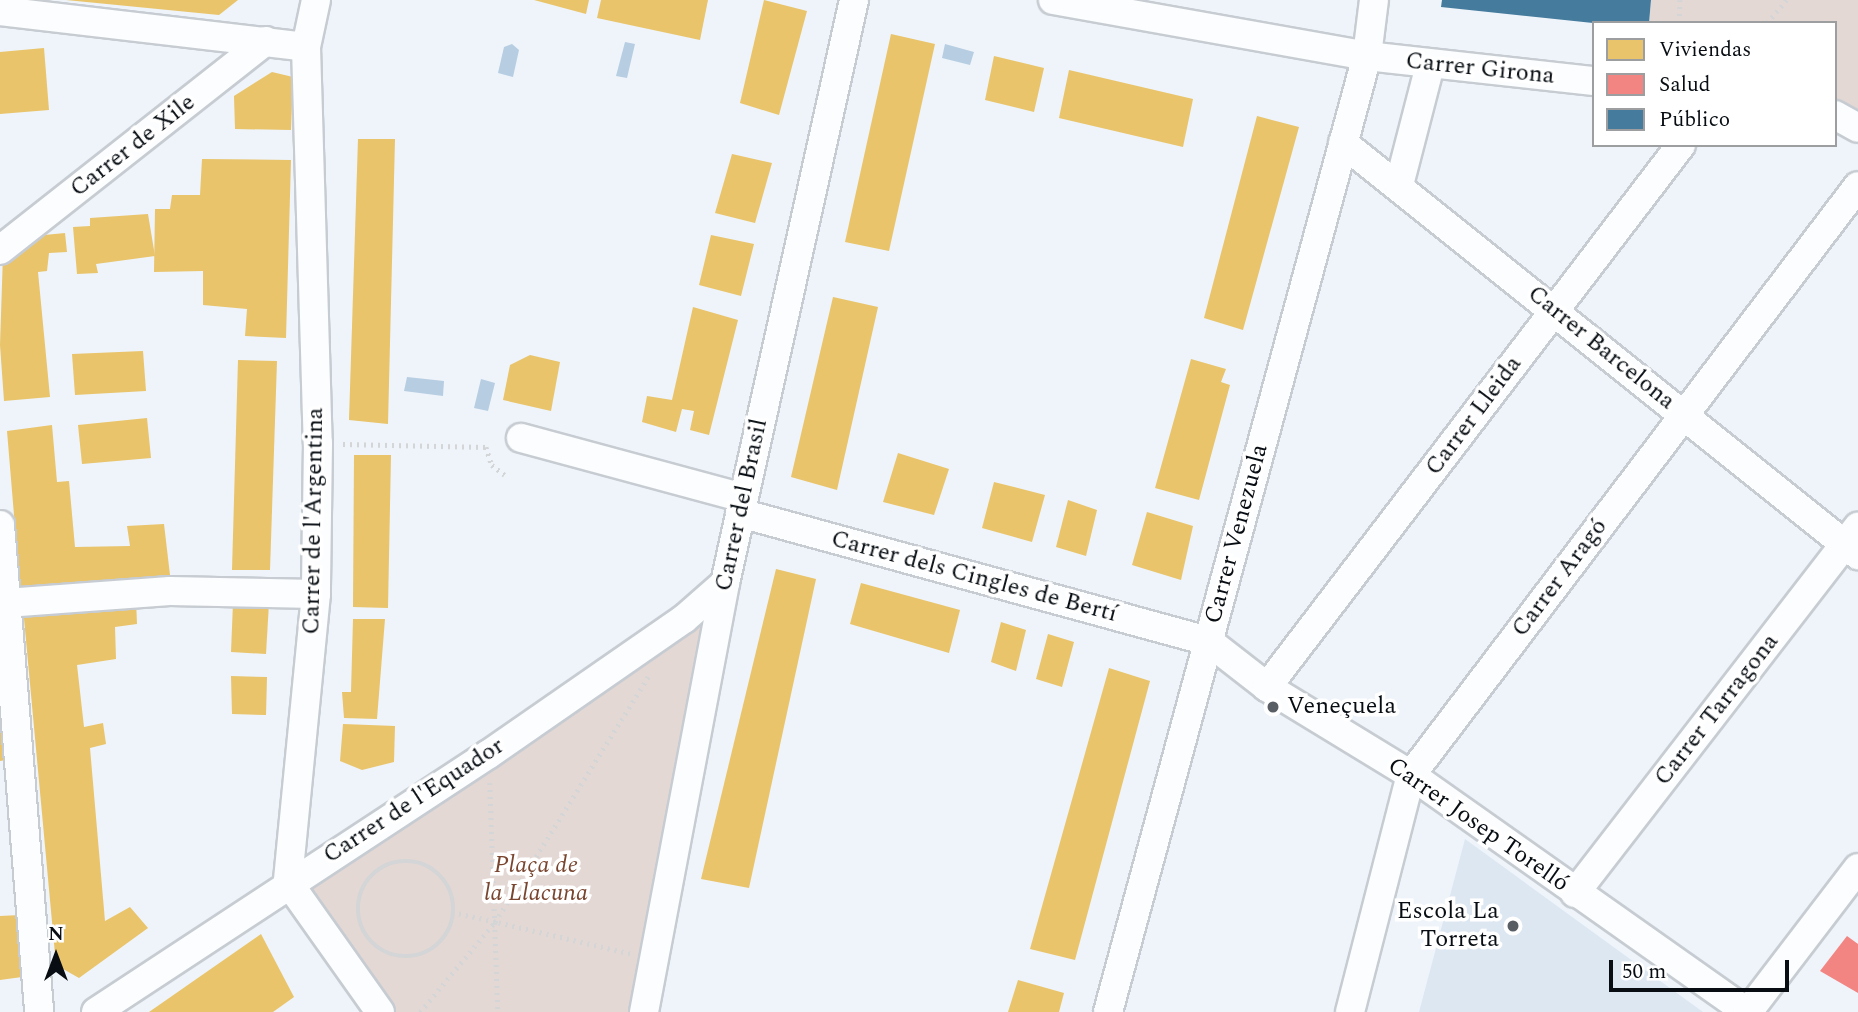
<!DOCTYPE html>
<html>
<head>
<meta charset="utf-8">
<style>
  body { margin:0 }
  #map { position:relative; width:1858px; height:1012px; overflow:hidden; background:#eef4fa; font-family:Spectral,serif }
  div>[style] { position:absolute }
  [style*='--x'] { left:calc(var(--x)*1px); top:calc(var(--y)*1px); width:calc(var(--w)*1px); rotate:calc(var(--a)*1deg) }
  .built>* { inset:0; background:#dde7f2 }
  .green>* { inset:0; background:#e4d8d5 }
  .water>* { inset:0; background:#b7cde2 }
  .homes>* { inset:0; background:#e9c46a }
  .health>* { inset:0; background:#f28482 }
  .public>* { inset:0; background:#457b9d }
  .path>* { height:4.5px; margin-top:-2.25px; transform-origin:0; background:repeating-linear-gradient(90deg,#d3d5d6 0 2px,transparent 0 7px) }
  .path>.ring { margin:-2.25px; padding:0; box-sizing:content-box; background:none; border:4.5px solid #d3d5d6; border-radius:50% }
  .roads { filter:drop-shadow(2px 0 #c6ccd2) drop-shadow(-2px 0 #c6ccd2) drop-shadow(0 2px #c6ccd2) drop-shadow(0 -2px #c6ccd2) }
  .minor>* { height:28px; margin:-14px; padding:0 14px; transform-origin:14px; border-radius:14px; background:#fcfdfe }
  .dots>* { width:19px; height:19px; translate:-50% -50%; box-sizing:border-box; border:4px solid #fff; border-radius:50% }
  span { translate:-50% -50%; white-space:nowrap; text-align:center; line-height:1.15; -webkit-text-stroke:7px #fff; paint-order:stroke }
  .street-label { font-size:24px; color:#070d12 }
  .poi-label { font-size:24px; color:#070d12 }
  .left { translate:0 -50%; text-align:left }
  .right { translate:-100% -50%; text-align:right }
  .park-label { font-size:24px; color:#79452f; font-style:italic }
  .legend { position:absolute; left:1592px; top:21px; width:245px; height:126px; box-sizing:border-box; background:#fff; border:2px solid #9c9ea0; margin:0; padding:9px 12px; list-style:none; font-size:21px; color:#070d12 }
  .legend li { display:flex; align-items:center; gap:14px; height:35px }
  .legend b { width:35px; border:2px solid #9c9ea0 }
  .north { position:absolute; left:21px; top:921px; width:70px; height:70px; -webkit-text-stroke:5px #fff; paint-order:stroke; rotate:0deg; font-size:19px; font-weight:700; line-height:28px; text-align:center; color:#070d12 }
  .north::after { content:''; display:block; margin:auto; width:24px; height:32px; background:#070d12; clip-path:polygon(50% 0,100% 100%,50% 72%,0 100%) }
  .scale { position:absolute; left:1609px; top:960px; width:180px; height:32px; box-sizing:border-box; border:4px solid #070d12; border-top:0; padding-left:9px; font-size:21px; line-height:24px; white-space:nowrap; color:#070d12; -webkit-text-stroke:5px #fff; paint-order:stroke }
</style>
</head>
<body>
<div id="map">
  <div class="built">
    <div style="clip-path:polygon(1465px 839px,1703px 1012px,1419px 1012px)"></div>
  </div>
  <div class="green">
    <div style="clip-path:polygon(1651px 0,1858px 0,1858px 128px,1835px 115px,1835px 23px,1649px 23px)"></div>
    <div style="clip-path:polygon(725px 583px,644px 1012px,380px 1012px,288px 882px)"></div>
  </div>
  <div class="water">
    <div style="clip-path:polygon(625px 42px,635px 44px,627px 78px,616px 76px)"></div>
    <div style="clip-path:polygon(512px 44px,519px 50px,513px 77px,498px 73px,504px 47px)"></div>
    <div style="clip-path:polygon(945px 44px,974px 52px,970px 65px,942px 58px)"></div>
    <div style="clip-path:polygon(407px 377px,444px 381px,443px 396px,404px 391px)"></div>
    <div style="clip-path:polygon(481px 379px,495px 383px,488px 411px,474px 408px)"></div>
  </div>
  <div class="homes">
    <div style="clip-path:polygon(66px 0,238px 0,219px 15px)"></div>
    <div style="clip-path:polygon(534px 0,589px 0,586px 14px)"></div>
    <div style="clip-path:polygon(601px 0,708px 0,700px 40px,597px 18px)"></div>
    <div style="clip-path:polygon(764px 0,807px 11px,779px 115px,740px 103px)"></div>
    <div style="clip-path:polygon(891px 34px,935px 44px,889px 251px,845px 242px)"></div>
    <div style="clip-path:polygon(44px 48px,49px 110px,0 114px,0 52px)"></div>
    <div style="clip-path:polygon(994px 56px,1044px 68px,1034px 112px,985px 100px)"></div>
    <div style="clip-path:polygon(1069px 70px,1193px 99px,1183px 147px,1059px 118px)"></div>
    <div style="clip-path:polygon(272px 72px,293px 77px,291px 130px,235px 129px,234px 96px)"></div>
    <div style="clip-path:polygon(1257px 116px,1299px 127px,1243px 330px,1204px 318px)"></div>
    <div style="clip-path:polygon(358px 139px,395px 139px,388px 424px,349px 420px)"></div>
    <div style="clip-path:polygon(732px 154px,772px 163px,755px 223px,715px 213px)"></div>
    <div style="clip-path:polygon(202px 159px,291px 160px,286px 338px,245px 336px,247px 309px,203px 305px,203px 271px,154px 272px,155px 209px,170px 209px,172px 195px,200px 195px)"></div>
    <div style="clip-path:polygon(148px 214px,155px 256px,96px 264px,98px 273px,77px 274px,73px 227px,90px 226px,90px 218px)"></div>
    <div style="clip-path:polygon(65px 233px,67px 252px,49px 253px,47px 271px,38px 272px,50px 397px,4px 401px,0 345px,3px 254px,24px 252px,24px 237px)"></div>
    <div style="clip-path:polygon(711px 235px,754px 244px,741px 296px,699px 285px)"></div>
    <div style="clip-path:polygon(833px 297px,878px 307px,837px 490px,791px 477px)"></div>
    <div style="clip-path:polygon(693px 307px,738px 320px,709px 435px,690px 430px,694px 411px,682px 409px,676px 432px,642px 422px,647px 396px,672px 400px)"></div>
    <div style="clip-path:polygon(143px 351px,146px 391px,75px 395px,72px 354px)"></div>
    <div style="clip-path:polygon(530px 355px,560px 362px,551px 411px,503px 400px,510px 365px)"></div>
    <div style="clip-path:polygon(1191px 359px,1226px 369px,1221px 382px,1230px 385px,1199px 500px,1155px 488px)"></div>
    <div style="clip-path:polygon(238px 360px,277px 361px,270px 570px,232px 570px)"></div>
    <div style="clip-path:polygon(147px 418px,151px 458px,82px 464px,78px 425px)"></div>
    <div style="clip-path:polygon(52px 425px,57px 482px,69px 481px,75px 547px,130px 546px,127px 526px,164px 524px,170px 575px,20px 587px,7px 431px)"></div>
    <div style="clip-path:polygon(898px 453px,949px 469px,934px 515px,883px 502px)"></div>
    <div style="clip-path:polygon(354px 455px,391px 455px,388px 608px,353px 607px)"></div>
    <div style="clip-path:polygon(994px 482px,1045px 495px,1032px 542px,982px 528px)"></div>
    <div style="clip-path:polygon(1068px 500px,1097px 510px,1086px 556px,1056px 547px)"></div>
    <div style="clip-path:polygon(1147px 512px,1193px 526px,1181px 580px,1132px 565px)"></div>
    <div style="clip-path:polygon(776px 569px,816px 579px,749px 888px,701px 879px)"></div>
    <div style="clip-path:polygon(861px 583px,960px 610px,949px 653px,850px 624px)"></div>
    <div style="clip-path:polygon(136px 599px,137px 624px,115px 627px,116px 659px,77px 665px,84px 727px,103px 723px,106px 744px,90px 748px,105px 921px,130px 907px,148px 928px,79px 978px,56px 965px,23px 608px)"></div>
    <div style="clip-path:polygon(233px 603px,269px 603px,266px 654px,231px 652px)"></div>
    <div style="clip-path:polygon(353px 619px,385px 619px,377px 719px,344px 718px,342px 692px,351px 692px)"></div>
    <div style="clip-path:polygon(1001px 622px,1026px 630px,1016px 671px,991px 662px)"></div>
    <div style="clip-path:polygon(1048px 634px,1074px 642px,1062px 687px,1036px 679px)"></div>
    <div style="clip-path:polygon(1109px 668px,1150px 681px,1075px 960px,1030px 949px)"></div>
    <div style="clip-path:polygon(231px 676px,267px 677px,266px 715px,232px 714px)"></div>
    <div style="clip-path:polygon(343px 724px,395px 726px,394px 762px,362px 770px,340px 761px)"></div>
    <div style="clip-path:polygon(0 728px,4px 728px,6px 760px,0 761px)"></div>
    <div style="clip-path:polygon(20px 915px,22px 977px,0 980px,0 916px)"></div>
    <div style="clip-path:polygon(261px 934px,294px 997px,273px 1012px,149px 1012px)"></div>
    <div style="clip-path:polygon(1018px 980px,1064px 993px,1059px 1012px,1008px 1012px)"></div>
  </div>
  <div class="health">
    <div style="clip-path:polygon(1847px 936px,1858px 944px,1858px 993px,1820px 971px)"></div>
  </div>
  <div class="public">
    <div style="clip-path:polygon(1442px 0,1651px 0,1649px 23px,1593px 23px,1441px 7px)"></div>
  </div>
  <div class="path">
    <div style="--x:1679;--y:23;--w:23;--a:-88"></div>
    <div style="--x:1767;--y:23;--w:30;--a:-50"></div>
    <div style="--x:343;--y:444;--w:143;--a:1.2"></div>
    <div style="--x:486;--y:447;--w:19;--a:72"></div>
    <div style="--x:492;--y:465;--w:16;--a:38"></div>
    <div style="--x:490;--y:783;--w:229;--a:88"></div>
    <div class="ring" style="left:358px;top:861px;width:91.5px;height:91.5px"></div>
    <div style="--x:630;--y:954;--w:139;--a:-166.7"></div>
    <div style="--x:495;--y:922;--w:290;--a:-58"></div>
    <div style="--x:420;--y:1012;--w:117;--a:-50.2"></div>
    <div style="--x:495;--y:922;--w:42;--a:-167.6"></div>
  </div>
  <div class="roads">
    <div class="minor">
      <div style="--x:316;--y:0;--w:48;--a:102"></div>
      <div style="--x:306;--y:47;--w:396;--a:88.3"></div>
      <div style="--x:318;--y:443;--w:151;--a:90.8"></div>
      <div style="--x:316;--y:594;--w:289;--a:95.6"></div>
      <div style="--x:288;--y:882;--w:159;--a:54.7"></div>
      <div style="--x:1053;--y:0;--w:319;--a:10.1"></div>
      <div style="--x:1367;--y:56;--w:228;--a:6.3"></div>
      <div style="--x:0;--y:11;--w:308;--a:6.7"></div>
      <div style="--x:1835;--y:115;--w:26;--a:29"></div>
      <div style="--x:1343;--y:143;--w:660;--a:38.66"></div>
      <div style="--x:1399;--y:185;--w:124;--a:-75.5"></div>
      <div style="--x:0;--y:250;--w:338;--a:-38.2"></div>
      <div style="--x:521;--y:438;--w:230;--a:15.1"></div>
      <div style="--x:740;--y:513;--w:485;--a:15.3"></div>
      <div style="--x:1208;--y:641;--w:75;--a:37.9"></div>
      <div style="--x:1267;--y:687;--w:169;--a:31.4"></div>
      <div style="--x:1411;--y:775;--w:411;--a:35.2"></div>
      <div style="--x:0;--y:525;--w:489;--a:85.4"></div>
      <div style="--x:6;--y:603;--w:164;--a:-4.2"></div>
      <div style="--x:170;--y:591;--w:146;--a:1.2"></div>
      <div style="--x:1267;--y:687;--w:682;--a:-52.63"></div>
      <div style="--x:1575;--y:893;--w:463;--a:-52.3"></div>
      <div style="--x:96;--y:1012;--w:470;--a:-33.3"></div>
      <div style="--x:489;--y:754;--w:237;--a:-34.7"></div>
      <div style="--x:684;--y:619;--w:55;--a:-41.3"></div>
      <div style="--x:644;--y:1012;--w:437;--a:-79.3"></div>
      <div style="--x:725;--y:583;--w:597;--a:-77.52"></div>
      <div style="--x:1108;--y:1012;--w:990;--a:-74.84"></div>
      <div style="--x:1367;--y:56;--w:56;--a:-82.9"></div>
      <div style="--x:1350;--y:1012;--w:245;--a:-75.6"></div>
      <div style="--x:1411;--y:775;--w:739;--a:-52.8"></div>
      <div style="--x:1748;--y:1012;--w:181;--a:-52.6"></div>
    </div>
  </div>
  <div class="dots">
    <div style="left:1273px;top:707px;background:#585e63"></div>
    <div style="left:1513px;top:926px;background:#585e63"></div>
  </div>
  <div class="street-label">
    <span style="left:1480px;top:69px;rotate:6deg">Carrer Girona</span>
    <span style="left:133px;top:146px;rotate:-38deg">Carrer de Xile</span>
    <span style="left:1601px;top:348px;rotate:39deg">Carrer Barcelona</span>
    <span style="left:1474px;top:416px;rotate:-53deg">Carrer Lleida</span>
    <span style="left:742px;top:505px;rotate:-78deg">Carrer del Brasil</span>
    <span style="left:314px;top:521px;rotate:-89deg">Carrer de l'Argentina</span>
    <span style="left:1237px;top:534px;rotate:-75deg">Carrer Venezuela</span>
    <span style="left:974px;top:577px;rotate:15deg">Carrer dels Cingles de Bertí</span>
    <span style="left:1560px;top:578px;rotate:-53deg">Carrer Aragó</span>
    <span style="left:1717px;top:710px;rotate:-52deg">Carrer Tarragona</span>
    <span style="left:414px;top:801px;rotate:-33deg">Carrer de l'Equador</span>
    <span style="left:1478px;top:825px;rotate:35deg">Carrer Josep Torelló</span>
  </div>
  <div class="poi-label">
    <span class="left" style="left:1287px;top:707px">Veneçuela</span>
    <span class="right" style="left:1499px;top:926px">Escola La<br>Torreta</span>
  </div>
  <div class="park-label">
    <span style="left:536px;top:880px">Plaça de<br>la Llacuna</span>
  </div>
  <ul class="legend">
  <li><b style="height:19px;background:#e9c46a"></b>Viviendas</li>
  <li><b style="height:19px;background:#f28482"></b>Salud</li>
  <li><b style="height:19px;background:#457b9d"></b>Público</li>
  </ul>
  <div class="north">N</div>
  <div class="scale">50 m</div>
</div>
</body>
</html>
